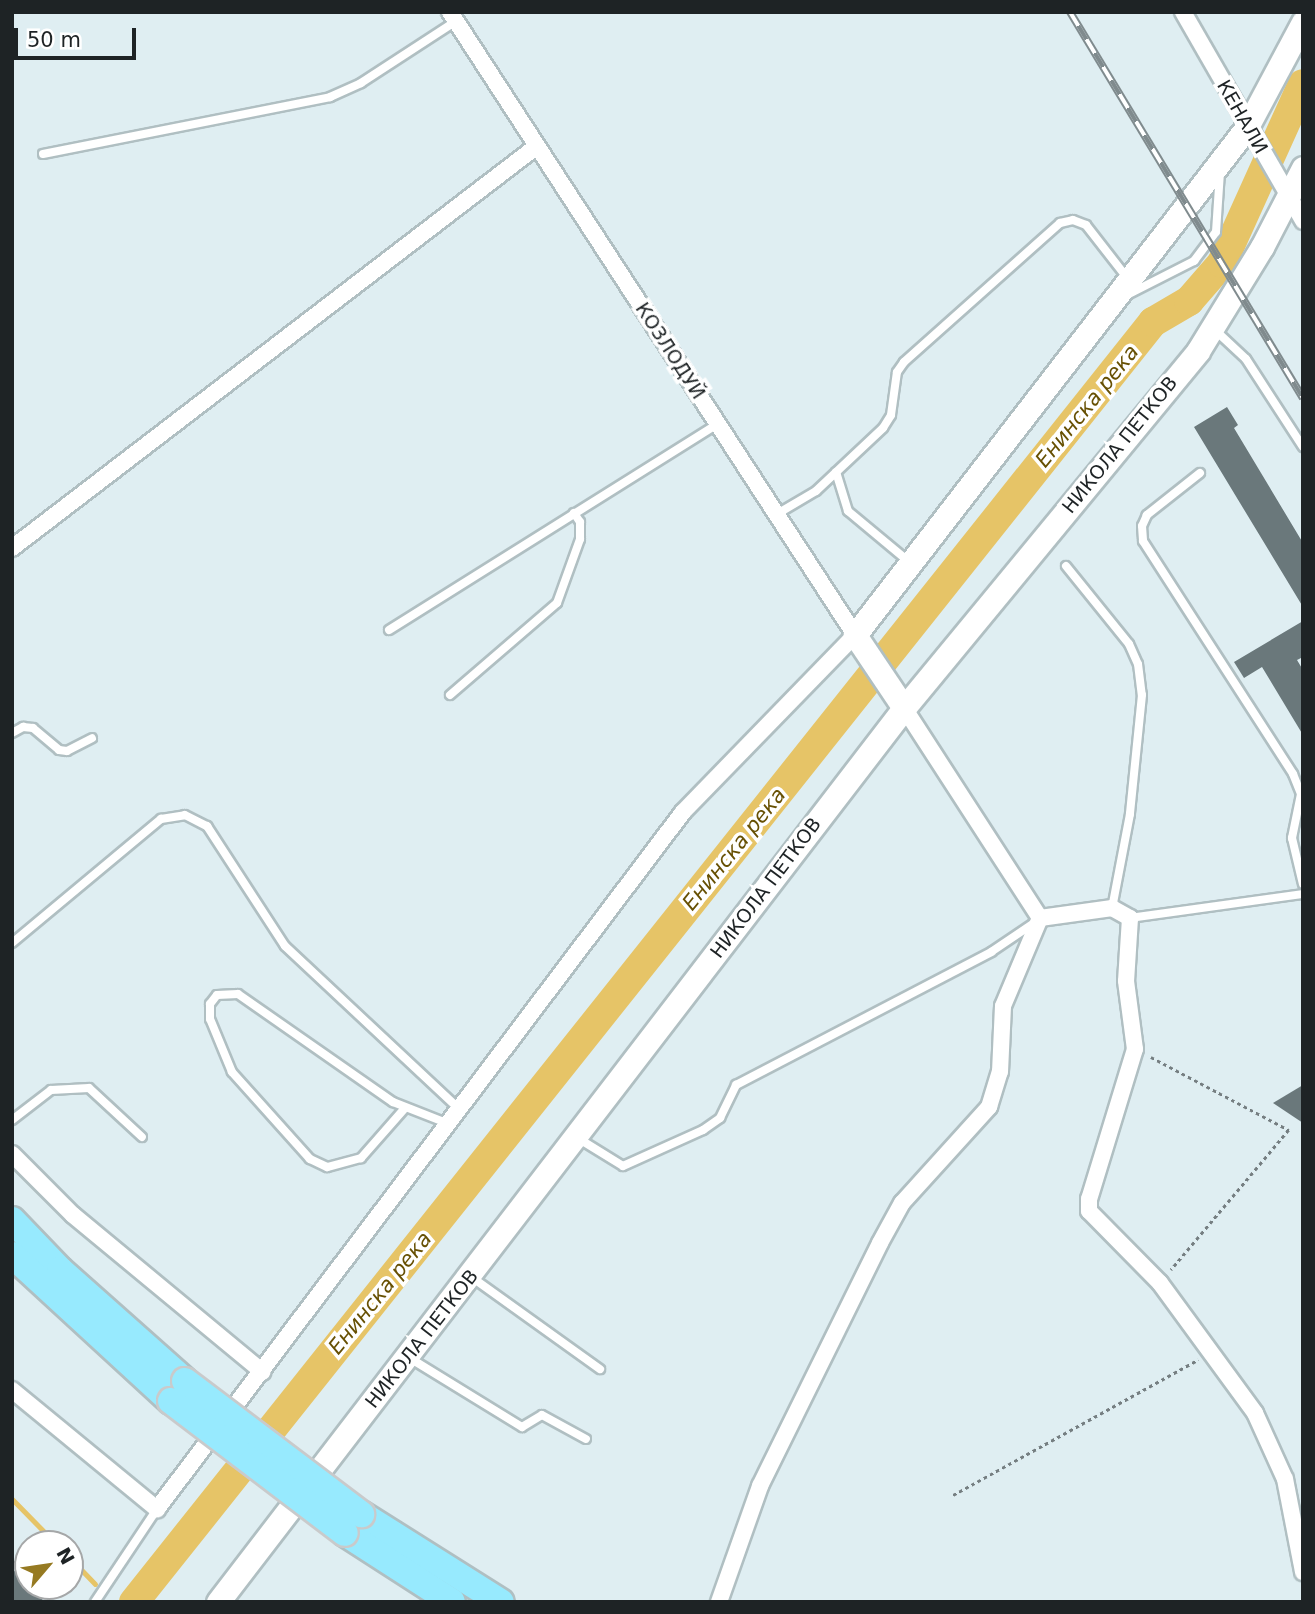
<!DOCTYPE html>
<html>
<head>
<meta charset="utf-8">
<style>
  body { margin:0 }
  #map { position:relative; width:1315px; height:1614px; overflow:hidden; background:#dfeef2; font-family:"DejaVu Sans",sans-serif }
  div>[style] { position:absolute }
  [style*='--x'] { left:calc(var(--x)*1px); top:calc(var(--y)*1px); width:calc(var(--w)*1px); rotate:calc(var(--a)*1deg) }
  .stream>* { height:5px; margin:-2.5px; padding:0 2.5px; transform-origin:2.5px; border-radius:2.5px; background:#e6c467 }
  .river>* { height:30px; margin:-15px; padding:0 15px; transform-origin:15px; border-radius:15px; background:#e6c467 }
  .building>* { inset:0; background:#6a787b }
  .path>* { height:2.5px; margin-top:-1.25px; transform-origin:0; background:repeating-linear-gradient(90deg,#757e81 0 3.5px,transparent 0 7px) }
  .roads { filter:drop-shadow(2px 0 #b0bfc2) drop-shadow(-2px 0 #b0bfc2) drop-shadow(0 2px #b0bfc2) drop-shadow(0 -2px #b0bfc2) }
  .service>* { height:8px; margin:-4px; padding:0 4px; transform-origin:4px; border-radius:4px; background:#fff }
  .minor>* { height:16px; margin:-8px; padding:0 8px; transform-origin:8px; border-radius:8px; background:#fff }
  .secondary>* { height:23px; margin:-11.5px; padding:0 11.5px; transform-origin:11.5px; border-radius:11.5px; background:#fff }
  .trunk>* { height:26px; margin:-13px; padding:0 13px; transform-origin:13px; border-radius:13px; background:#97eafe }
  .rail>* { height:8px; margin-top:-4px; transform-origin:0; background:repeating-linear-gradient(90deg,#fff 0 16px,#808b8e 0 32px); box-sizing:border-box; border-block:2px solid #808b8e }
  .bridges { filter:drop-shadow(2px 0 #c9cacb) drop-shadow(-2px 0 #c9cacb) drop-shadow(0 2px #c9cacb) drop-shadow(0 -2px #c9cacb) }
  .trunk-bridge>* { height:26px; margin:-13px; padding:0 13px; transform-origin:13px; border-radius:13px; background:#97eafe }
  span { translate:-50% -50%; white-space:nowrap; text-align:center; line-height:1.15; -webkit-text-stroke:7px #fff; paint-order:stroke }
  .street-label { font-size:19px; color:#1e2325 }
  .water-label { font-size:21px; color:#675003; font-style:italic }
  .frame { position:absolute; inset:0; border:14px solid #1e2325; pointer-events:none }
  .north { position:absolute; left:14px; top:1530px; width:70px; height:70px; box-sizing:border-box; background:#fff; border:2px solid #a5a7a8; border-radius:50%; rotate:61deg; font-size:19px; font-weight:700; line-height:28px; text-align:center; color:#1e2325 }
  .north::after { content:''; display:block; margin:auto; width:24px; height:32px; background:#967a22; clip-path:polygon(50% 0,100% 100%,50% 72%,0 100%) }
  .scale { position:absolute; left:14px; top:28px; width:122px; height:32px; box-sizing:border-box; border:4px solid #1e2325; border-top:0; padding-left:9px; font-size:21px; line-height:24px; white-space:nowrap; color:#1e2325; -webkit-text-stroke:5px #fff; paint-order:stroke }
</style>
</head>
<body>
<div id="map">
  <div class="stream">
    <div style="--x:12;--y:1499;--w:63;--a:45.6"></div>
    <div style="--x:70;--y:1558;--w:36;--a:46"></div>
  </div>
  <div class="river">
    <div style="--x:134;--y:1602;--w:1636;--a:-51.48"></div>
    <div style="--x:1153;--y:322;--w:42;--a:-30.3"></div>
    <div style="--x:1189;--y:301;--w:50;--a:-49"></div>
    <div style="--x:1222;--y:263;--w:196;--a:-65.7"></div>
  </div>
  <div class="building">
    <div style="clip-path:polygon(1227px 407px,1238px 425px,1234px 428px,1303px 543px,1303px 607px,1194px 427px)"></div>
    <div style="clip-path:polygon(1303px 621px,1303px 657px,1297px 660px,1303px 670px,1303px 735px,1262px 667px,1244px 678px,1234px 662px)"></div>
    <div style="clip-path:polygon(1303px 1085px,1303px 1123px,1273px 1103px)"></div>
    <div style="clip-path:polygon(12px 1568px,28px 1586px,45px 1602px,12px 1602px)"></div>
  </div>
  <div class="path">
    <div style="--x:1151;--y:1057;--w:156;--a:27.9"></div>
    <div style="--x:1289;--y:1130;--w:183;--a:130.1"></div>
    <div style="--x:953;--y:1495;--w:280;--a:-28.9"></div>
    <div style="--x:12;--y:1560;--w:23;--a:47"></div>
    <div style="--x:37;--y:1586;--w:23;--a:45"></div>
  </div>
  <div class="roads">
    <div class="service">
      <div style="--x:43;--y:154;--w:293;--a:-11.2"></div>
      <div style="--x:330;--y:97;--w:34;--a:-24"></div>
      <div style="--x:361;--y:83;--w:113;--a:-33.1"></div>
      <div style="--x:1123;--y:297;--w:80;--a:-26.9"></div>
      <div style="--x:1194;--y:261;--w:36;--a:-53"></div>
      <div style="--x:1216;--y:232;--w:60;--a:-86.2"></div>
      <div style="--x:1215;--y:330;--w:42;--a:43.1"></div>
      <div style="--x:1246;--y:359;--w:105;--a:57.1"></div>
      <div style="--x:836;--y:472;--w:41;--a:72.9"></div>
      <div style="--x:848;--y:511;--w:78;--a:39.8"></div>
      <div style="--x:1200;--y:473;--w:68;--a:141.6"></div>
      <div style="--x:1147;--y:515;--w:12;--a:114"></div>
      <div style="--x:1142;--y:526;--w:15;--a:86"></div>
      <div style="--x:1143;--y:541;--w:277;--a:57.2"></div>
      <div style="--x:1293;--y:774;--w:22;--a:68"></div>
      <div style="--x:1301;--y:794;--w:45;--a:101.6"></div>
      <div style="--x:1292;--y:838;--w:47;--a:76.6"></div>
      <div style="--x:777;--y:514;--w:45;--a:-30.5"></div>
      <div style="--x:816;--y:491;--w:92;--a:-43.2"></div>
      <div style="--x:883;--y:428;--w:15;--a:-58"></div>
      <div style="--x:891;--y:415;--w:43;--a:-82.1"></div>
      <div style="--x:897;--y:372;--w:12;--a:-55"></div>
      <div style="--x:904;--y:362;--w:209;--a:-41.7"></div>
      <div style="--x:1060;--y:223;--w:13;--a:-13"></div>
      <div style="--x:1073;--y:220;--w:14;--a:21"></div>
      <div style="--x:1086;--y:225;--w:68;--a:52.1"></div>
      <div style="--x:1066;--y:566;--w:100;--a:51.1"></div>
      <div style="--x:1129;--y:644;--w:22;--a:66"></div>
      <div style="--x:1138;--y:664;--w:31;--a:83"></div>
      <div style="--x:1142;--y:695;--w:120;--a:95.8"></div>
      <div style="--x:1130;--y:814;--w:96;--a:100.8"></div>
      <div style="--x:389;--y:630;--w:388;--a:-32.1"></div>
      <div style="--x:450;--y:695;--w:141;--a:-40.7"></div>
      <div style="--x:557;--y:603;--w:68;--a:-70.2"></div>
      <div style="--x:580;--y:539;--w:17;--a:-90"></div>
      <div style="--x:580;--y:522;--w:11;--a:-124"></div>
      <div style="--x:12;--y:733;--w:13;--a:-29"></div>
      <div style="--x:23;--y:727;--w:10;--a:6"></div>
      <div style="--x:33;--y:728;--w:34;--a:40"></div>
      <div style="--x:59;--y:750;--w:8;--a:7"></div>
      <div style="--x:67;--y:751;--w:28;--a:-27"></div>
      <div style="--x:1130;--y:918;--w:175;--a:-7.9"></div>
      <div style="--x:12;--y:943;--w:194;--a:-39.8"></div>
      <div style="--x:161;--y:819;--w:24;--a:-9"></div>
      <div style="--x:185;--y:815;--w:25;--a:27"></div>
      <div style="--x:207;--y:826;--w:143;--a:57"></div>
      <div style="--x:285;--y:946;--w:240;--a:43.1"></div>
      <div style="--x:405;--y:1108;--w:67;--a:131.3"></div>
      <div style="--x:361;--y:1158;--w:35;--a:165"></div>
      <div style="--x:327;--y:1167;--w:19;--a:-155"></div>
      <div style="--x:310;--y:1159;--w:117;--a:-131.9"></div>
      <div style="--x:232;--y:1072;--w:57;--a:-112.5"></div>
      <div style="--x:210;--y:1019;--w:15;--a:-90"></div>
      <div style="--x:210;--y:1004;--w:11;--a:-52"></div>
      <div style="--x:217;--y:995;--w:21;--a:-3"></div>
      <div style="--x:238;--y:994;--w:189;--a:34.9"></div>
      <div style="--x:393;--y:1102;--w:60;--a:21.4"></div>
      <div style="--x:12;--y:1120;--w:49;--a:-37.6"></div>
      <div style="--x:51;--y:1090;--w:38;--a:-3"></div>
      <div style="--x:89;--y:1088;--w:72;--a:42.8"></div>
      <div style="--x:576;--y:1137;--w:55;--a:31.7"></div>
      <div style="--x:623;--y:1166;--w:88;--a:-24.2"></div>
      <div style="--x:703;--y:1130;--w:21;--a:-35"></div>
      <div style="--x:720;--y:1118;--w:37;--a:-64"></div>
      <div style="--x:736;--y:1085;--w:288;--a:-27.5"></div>
      <div style="--x:991;--y:952;--w:55;--a:-34"></div>
      <div style="--x:470;--y:1276;--w:160;--a:35.6"></div>
      <div style="--x:408;--y:1357;--w:134;--a:31.6"></div>
      <div style="--x:522;--y:1427;--w:23;--a:-31"></div>
      <div style="--x:542;--y:1415;--w:50;--a:28.6"></div>
      <div style="--x:95;--y:1602;--w:112;--a:-56.3"></div>
    </div>
    <div class="minor">
      <div style="--x:1183;--y:12;--w:241;--a:60.1"></div>
      <div style="--x:12;--y:548;--w:661;--a:-37.44"></div>
      <div style="--x:1040;--y:918;--w:73;--a:-7.9"></div>
      <div style="--x:1112;--y:908;--w:21;--a:29"></div>
      <div style="--x:1130;--y:918;--w:63;--a:93.6"></div>
      <div style="--x:1126;--y:981;--w:69;--a:82.5"></div>
      <div style="--x:1135;--y:1049;--w:157;--a:107"></div>
      <div style="--x:1089;--y:1199;--w:12;--a:90"></div>
      <div style="--x:1089;--y:1211;--w:101;--a:45.4"></div>
      <div style="--x:1160;--y:1283;--w:161;--a:53.8"></div>
      <div style="--x:1255;--y:1413;--w:72;--a:65.6"></div>
      <div style="--x:1285;--y:1479;--w:95;--a:79"></div>
      <div style="--x:12;--y:1154;--w:86;--a:45"></div>
      <div style="--x:73;--y:1215;--w:246;--a:39.6"></div>
      <div style="--x:12;--y:1390;--w:188;--a:39.4"></div>
      <div style="--x:157;--y:1509;--w:873;--a:-52.96"></div>
      <div style="--x:683;--y:812;--w:247;--a:-45.8"></div>
      <div style="--x:855;--y:635;--w:743;--a:-123.03"></div>
      <div style="--x:719;--y:1602;--w:123;--a:-70.5"></div>
      <div style="--x:760;--y:1486;--w:271;--a:-63.7"></div>
      <div style="--x:880;--y:1243;--w:46;--a:-61.2"></div>
      <div style="--x:902;--y:1203;--w:130;--a:-47.8"></div>
      <div style="--x:989;--y:1107;--w:37;--a:-73"></div>
      <div style="--x:1000;--y:1072;--w:66;--a:-87.4"></div>
      <div style="--x:1003;--y:1006;--w:95;--a:-67.2"></div>
      <div style="--x:1040;--y:918;--w:250;--a:-122.9"></div>
    </div>
    <div class="secondary">
      <div style="--x:904;--y:708;--w:88;--a:-123.9"></div>
      <div style="--x:855;--y:635;--w:642;--a:-52.34"></div>
      <div style="--x:1247;--y:127;--w:119;--a:-61.9"></div>
      <div style="--x:218;--y:1602;--w:1127;--a:-52.5"></div>
      <div style="--x:904;--y:708;--w:462;--a:-50.5"></div>
      <div style="--x:1198;--y:351;--w:122;--a:-58.4"></div>
      <div style="--x:1262;--y:247;--w:89;--a:-62.6"></div>
    </div>
    <div class="trunk">
      <div style="--x:12;--y:1220;--w:69;--a:46.2"></div>
      <div style="--x:60;--y:1270;--w:167;--a:41.6"></div>
      <div style="--x:12;--y:1255;--w:216;--a:42.6"></div>
      <div style="--x:361;--y:1514;--w:165;--a:32.2"></div>
      <div style="--x:345;--y:1533;--w:127;--a:32.8"></div>
    </div>
  </div>
  <div class="rail">
    <div style="--x:1070;--y:12;--w:451;--a:58.9"></div>
  </div>
  <div class="bridges">
    <div class="trunk-bridge">
      <div style="--x:185;--y:1381;--w:221;--a:37.1"></div>
      <div style="--x:171;--y:1401;--w:218;--a:37.2"></div>
    </div>
  </div>
  <div class="street-label">
    <span style="left:1242px;top:117px;rotate:60deg">КЕНАЛИ</span>
    <span style="left:670px;top:351px;rotate:57deg">КОЗЛОДУЙ</span>
    <span style="left:1120px;top:445px;rotate:-51deg">НИКОЛА ПЕТКОВ</span>
    <span style="left:766px;top:888px;rotate:-53deg">НИКОЛА ПЕТКОВ</span>
    <span style="left:422px;top:1339px;rotate:-52deg">НИКОЛА ПЕТКОВ</span>
  </div>
  <div class="water-label">
    <span style="left:1087px;top:406px;rotate:-51deg">Енинска река</span>
    <span style="left:734px;top:849px;rotate:-51deg">Енинска река</span>
    <span style="left:380px;top:1293px;rotate:-51deg">Енинска река</span>
  </div>
  <div class="frame"></div>
  <div class="north">N</div>
  <div class="scale">50 m</div>
</div>
</body>
</html>
